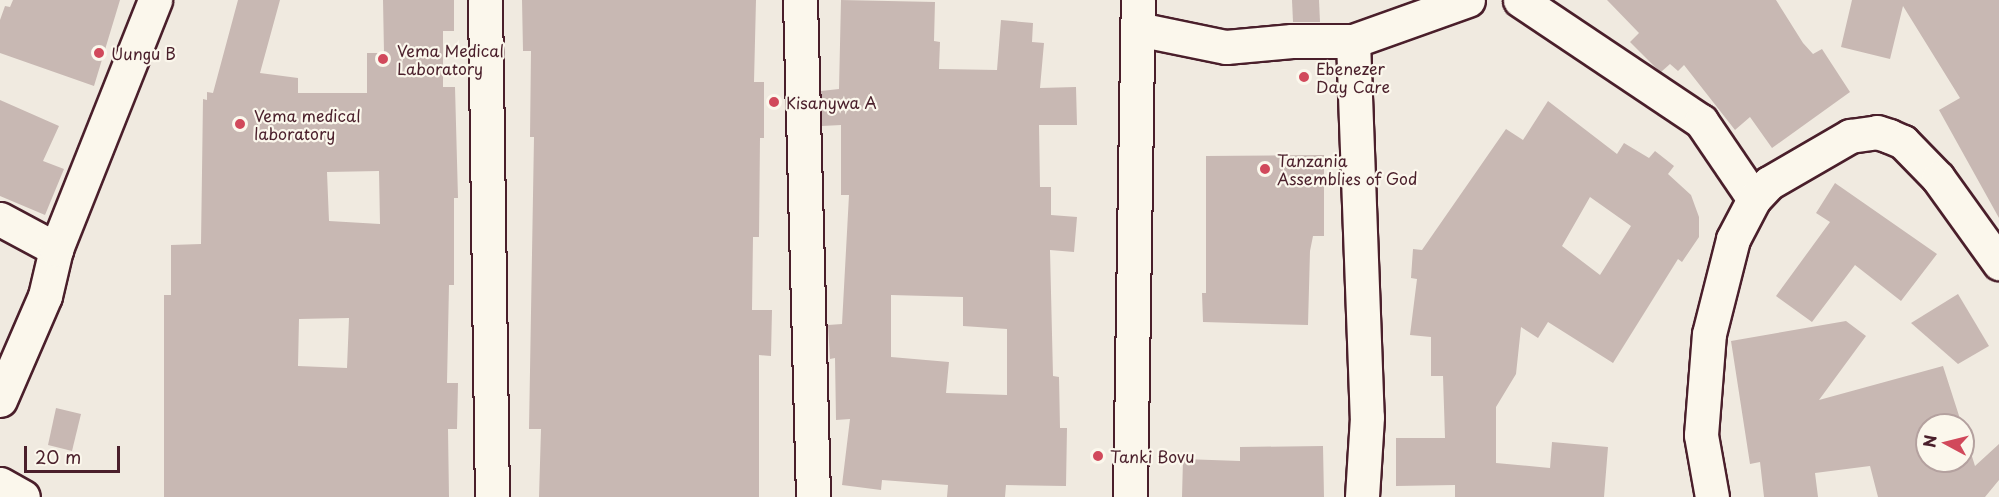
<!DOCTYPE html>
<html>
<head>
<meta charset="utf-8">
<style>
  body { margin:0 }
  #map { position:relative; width:1999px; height:497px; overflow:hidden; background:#f0eae0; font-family:"Playpen Sans",sans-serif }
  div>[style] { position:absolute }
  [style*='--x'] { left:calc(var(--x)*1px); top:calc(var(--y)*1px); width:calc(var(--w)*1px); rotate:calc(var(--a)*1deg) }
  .building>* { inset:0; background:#c8b8b3 }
  .roads { filter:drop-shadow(2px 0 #4a1f2b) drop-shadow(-2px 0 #4a1f2b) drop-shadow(0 2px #4a1f2b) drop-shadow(0 -2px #4a1f2b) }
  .minor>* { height:33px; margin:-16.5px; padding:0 16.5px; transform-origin:16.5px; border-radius:16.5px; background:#fbf7ec }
  .dots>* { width:16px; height:16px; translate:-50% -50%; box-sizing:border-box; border:3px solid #fbf7ec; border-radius:50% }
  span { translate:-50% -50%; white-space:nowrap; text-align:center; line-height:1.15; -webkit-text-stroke:4.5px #fbf7ec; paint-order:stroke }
  .poi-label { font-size:16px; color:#4a1f2b }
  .left { translate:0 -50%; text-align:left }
  .north { position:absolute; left:1915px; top:413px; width:60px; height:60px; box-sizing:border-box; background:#fbf7ec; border:2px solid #b4a19f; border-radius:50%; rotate:277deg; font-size:16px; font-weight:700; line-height:24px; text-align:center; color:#4a1f2b }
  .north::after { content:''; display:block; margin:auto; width:21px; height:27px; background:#d1495b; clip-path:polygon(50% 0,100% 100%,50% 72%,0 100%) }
  .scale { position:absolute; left:24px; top:446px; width:96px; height:27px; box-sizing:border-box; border:3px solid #4a1f2b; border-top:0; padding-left:8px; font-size:18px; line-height:21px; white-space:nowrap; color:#4a1f2b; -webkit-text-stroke:4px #fbf7ec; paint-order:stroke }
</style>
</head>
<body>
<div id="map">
  <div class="building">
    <div style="clip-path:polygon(13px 0,120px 0,94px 86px,0 53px,0 20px,5px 6px,10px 7px)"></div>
    <div style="clip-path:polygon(evenodd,238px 0,280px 0,260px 73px,298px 78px,298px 93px,367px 93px,367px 53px,384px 53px,383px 0,454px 0,454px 31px,443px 31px,443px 87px,455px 87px,458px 198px,454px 198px,454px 285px,449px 285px,447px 383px,458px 383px,457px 429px,448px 429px,449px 497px,164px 497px,164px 295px,171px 295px,171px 245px,201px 244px,203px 99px,207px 100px,207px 92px,213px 93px,238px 0,379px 171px,380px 224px,329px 221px,327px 172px,379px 171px,238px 0,349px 318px,347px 368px,298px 366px,299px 319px,349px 318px)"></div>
    <div style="clip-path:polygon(522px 0,756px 0,754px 82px,764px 82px,764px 138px,760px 138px,759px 237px,753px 237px,752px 310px,772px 310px,771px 356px,759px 355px,759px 497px,539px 497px,541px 429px,529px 429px,534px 137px,530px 137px,531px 51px,523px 51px)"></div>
    <div style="clip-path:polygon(evenodd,841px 0,935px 2px,934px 41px,940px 42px,939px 69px,997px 70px,1001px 20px,1033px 23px,1032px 42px,1044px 43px,1040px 88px,1076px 87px,1077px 125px,1039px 125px,1040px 187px,1051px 187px,1051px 215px,1077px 217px,1074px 252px,1050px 250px,1053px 376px,1059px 377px,1060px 428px,1067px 428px,1066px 486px,1006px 485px,1005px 497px,947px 497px,948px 485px,882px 480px,881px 490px,842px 485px,850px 419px,836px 420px,835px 358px,830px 359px,828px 325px,842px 324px,849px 195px,841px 195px,841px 125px,822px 126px,821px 91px,839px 89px,841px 0,891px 295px,963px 297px,963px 326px,1007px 329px,1007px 395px,946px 393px,949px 362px,891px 357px,891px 295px)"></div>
    <div style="clip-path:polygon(1292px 0,1319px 0,1320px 22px,1293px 22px)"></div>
    <div style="clip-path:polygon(1607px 0,1776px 0,1803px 43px,1813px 54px,1822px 49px,1850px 92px,1772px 148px,1750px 117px,1735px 130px,1684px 65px,1678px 71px,1670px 64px,1661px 72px,1656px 68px,1630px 42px,1639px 33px)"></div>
    <div style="clip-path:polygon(1852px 0,1999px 0,1999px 218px,1939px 110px,1960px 98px,1903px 6px,1890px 59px,1841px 47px)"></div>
    <div style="clip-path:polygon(0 100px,59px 126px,43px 161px,64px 169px,45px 215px,0 196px)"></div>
    <div style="clip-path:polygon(evenodd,1548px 101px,1617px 154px,1624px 143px,1649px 158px,1655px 151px,1674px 166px,1668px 174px,1691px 195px,1699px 217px,1699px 237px,1682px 262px,1678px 259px,1613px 363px,1548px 322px,1538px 338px,1521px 327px,1516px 374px,1496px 407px,1496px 463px,1550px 468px,1552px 442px,1608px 447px,1604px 497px,1455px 497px,1455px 485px,1396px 486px,1396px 438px,1445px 438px,1443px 376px,1431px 376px,1431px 337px,1410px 335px,1417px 279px,1411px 278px,1413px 249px,1422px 250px,1506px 129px,1523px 140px,1548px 101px,1590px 197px,1631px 226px,1600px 275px,1562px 246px,1590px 197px)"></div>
    <div style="clip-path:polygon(1324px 155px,1324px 236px,1313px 236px,1310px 251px,1308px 325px,1203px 322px,1202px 293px,1206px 293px,1206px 156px)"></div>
    <div style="clip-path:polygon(1835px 183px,1937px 254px,1901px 301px,1855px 265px,1812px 322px,1776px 296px,1830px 222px,1816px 213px)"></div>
    <div style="clip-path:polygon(1958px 294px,1989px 346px,1958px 364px,1911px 323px)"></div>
    <div style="clip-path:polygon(1846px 321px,1866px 336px,1819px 400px,1943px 366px,1962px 425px,1927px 425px,1927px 461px,1963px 461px,1963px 428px,1975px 466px,1999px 444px,1999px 480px,1985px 497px,1878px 497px,1870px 466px,1815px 473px,1818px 497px,1764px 497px,1760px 462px,1750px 464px,1731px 341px)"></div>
    <div style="clip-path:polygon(56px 408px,81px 414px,72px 451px,48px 445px)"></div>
    <div style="clip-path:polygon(1323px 446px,1324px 497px,1182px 497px,1183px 459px,1240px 461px,1240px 447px)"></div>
  </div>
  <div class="roads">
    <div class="minor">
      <div style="--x:485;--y:0;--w:497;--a:89.2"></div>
      <div style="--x:800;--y:0;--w:497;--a:88.5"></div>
      <div style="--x:1520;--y:0;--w:218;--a:33.8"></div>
      <div style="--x:1701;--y:121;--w:94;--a:55.8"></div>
      <div style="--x:1138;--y:29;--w:90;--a:11.6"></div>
      <div style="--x:1226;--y:47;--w:66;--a:-5.2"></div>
      <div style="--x:1292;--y:41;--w:61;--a:0"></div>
      <div style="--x:1353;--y:41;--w:122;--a:-19.6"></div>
      <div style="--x:1353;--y:41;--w:376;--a:87.9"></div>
      <div style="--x:1367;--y:417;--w:80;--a:93.6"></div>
      <div style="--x:0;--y:219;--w:64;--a:28.2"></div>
      <div style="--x:0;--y:400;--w:113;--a:-66.6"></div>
      <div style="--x:45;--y:296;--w:48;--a:-76.8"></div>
      <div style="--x:56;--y:249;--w:268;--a:-68.3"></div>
      <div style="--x:0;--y:484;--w:26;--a:29"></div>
      <div style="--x:1130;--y:497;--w:497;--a:-89.1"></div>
      <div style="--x:1712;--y:497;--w:63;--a:-100.1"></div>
      <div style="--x:1701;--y:435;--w:101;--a:-85.5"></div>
      <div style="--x:1709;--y:334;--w:98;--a:-75.8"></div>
      <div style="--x:1733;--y:239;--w:45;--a:-62.3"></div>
      <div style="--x:1754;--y:199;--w:22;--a:-47"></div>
      <div style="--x:1769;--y:183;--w:94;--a:-30.1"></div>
      <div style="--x:1850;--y:136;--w:27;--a:-8"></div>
      <div style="--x:1877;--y:132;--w:13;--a:18"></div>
      <div style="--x:1889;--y:136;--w:15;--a:23"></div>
      <div style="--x:1903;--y:142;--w:50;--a:45.8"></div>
      <div style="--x:1938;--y:178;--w:105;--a:54.3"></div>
    </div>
  </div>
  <div class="dots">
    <div style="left:99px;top:53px;background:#d1495b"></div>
    <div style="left:383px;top:59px;background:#d1495b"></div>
    <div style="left:1304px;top:77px;background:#d1495b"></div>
    <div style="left:774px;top:102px;background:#d1495b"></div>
    <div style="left:240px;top:124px;background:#d1495b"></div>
    <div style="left:1265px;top:169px;background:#d1495b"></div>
    <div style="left:1098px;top:456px;background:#d1495b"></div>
  </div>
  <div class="poi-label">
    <span class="left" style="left:397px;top:59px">Vema Medical<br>Laboratory</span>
    <span class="left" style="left:111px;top:53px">Uungu B</span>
    <span class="left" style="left:1316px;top:77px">Ebenezer<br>Day Care</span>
    <span class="left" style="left:786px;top:102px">Kisanywa A</span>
    <span class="left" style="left:254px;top:124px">Vema medical<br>laboratory</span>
    <span class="left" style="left:1277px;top:169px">Tanzania<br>Assemblies of God</span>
    <span class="left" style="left:1110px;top:456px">Tanki Bovu</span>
  </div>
  <div class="north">N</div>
  <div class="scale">20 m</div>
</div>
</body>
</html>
